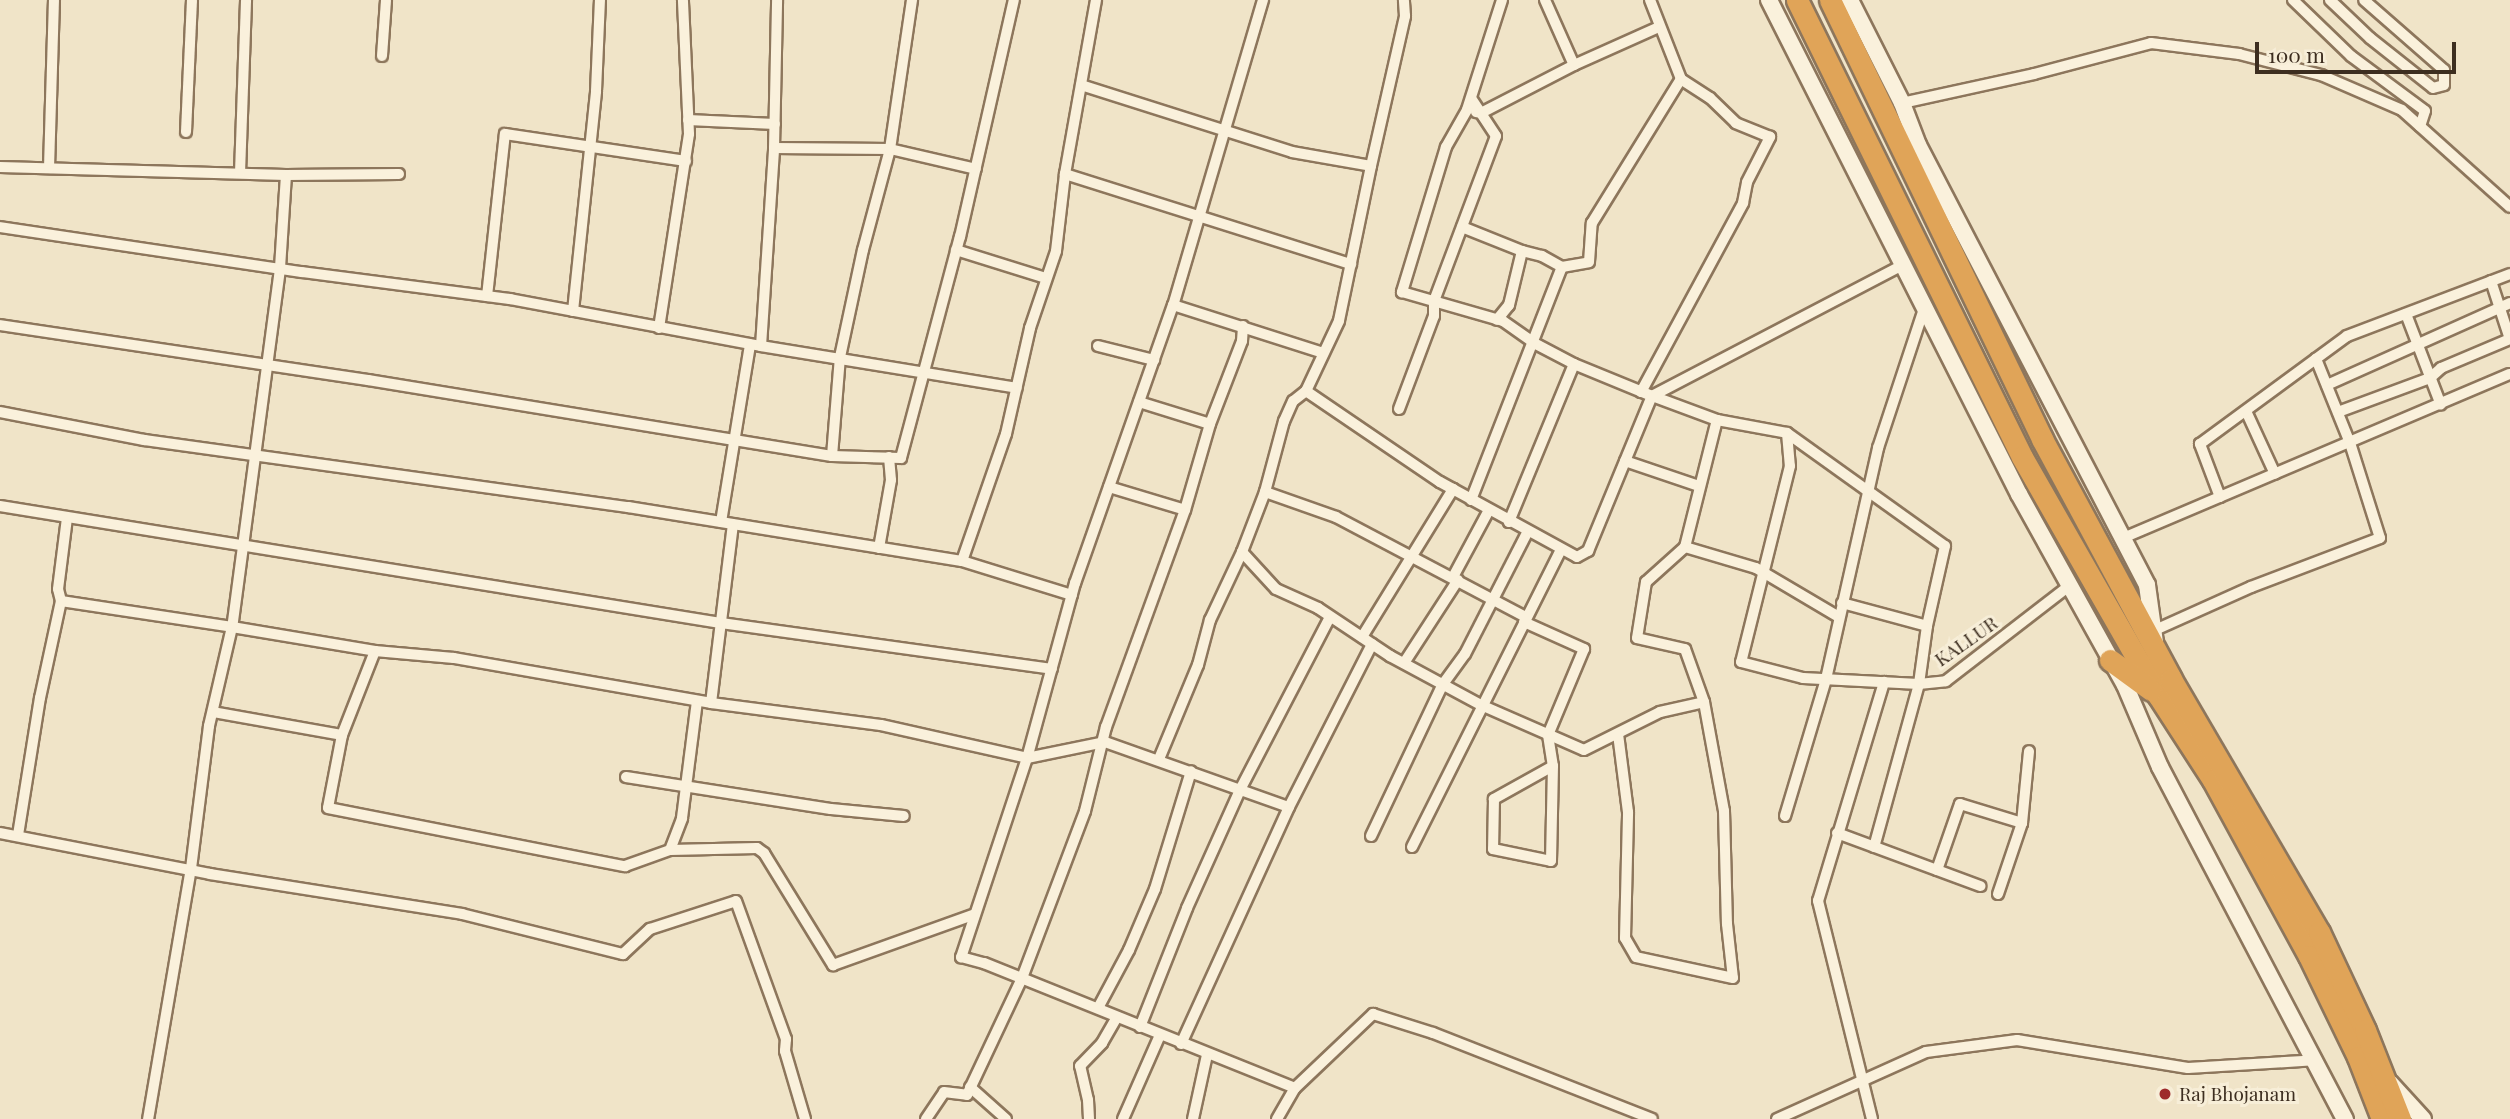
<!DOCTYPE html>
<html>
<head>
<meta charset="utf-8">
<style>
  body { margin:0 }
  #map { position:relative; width:2510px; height:1119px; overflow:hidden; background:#f0e4c8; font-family:"Playfair Display",serif }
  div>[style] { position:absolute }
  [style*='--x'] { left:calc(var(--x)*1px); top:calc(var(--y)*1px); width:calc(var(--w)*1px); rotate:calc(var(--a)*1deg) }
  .roads { filter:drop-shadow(2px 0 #8d765c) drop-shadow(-2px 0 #8d765c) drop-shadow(0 2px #8d765c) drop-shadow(0 -2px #8d765c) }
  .street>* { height:10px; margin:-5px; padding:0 5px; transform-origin:5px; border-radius:5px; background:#faf1dc }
  .secondary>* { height:16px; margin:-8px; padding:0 8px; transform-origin:8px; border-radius:8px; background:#faf1dc }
  .highway>* { height:21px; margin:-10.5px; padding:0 10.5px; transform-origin:10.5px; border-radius:10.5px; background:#e0a458 }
  .dots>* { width:19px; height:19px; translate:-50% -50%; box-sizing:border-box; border:4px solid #f7eed8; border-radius:50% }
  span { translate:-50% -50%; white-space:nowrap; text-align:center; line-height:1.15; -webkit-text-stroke:6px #f7eed8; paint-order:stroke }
  .street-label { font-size:19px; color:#3d2e20 }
  .poi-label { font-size:19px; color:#3d2e20 }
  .left { translate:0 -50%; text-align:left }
  .scale { position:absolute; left:2255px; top:42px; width:201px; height:32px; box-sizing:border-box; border:4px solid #3d2e20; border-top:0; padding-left:9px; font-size:21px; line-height:24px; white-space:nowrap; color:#3d2e20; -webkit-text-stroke:5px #f7eed8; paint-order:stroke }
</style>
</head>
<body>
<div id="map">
  <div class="roads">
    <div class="street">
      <div style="--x:1263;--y:0;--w:318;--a:106.4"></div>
      <div style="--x:1173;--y:305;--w:295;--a:109.4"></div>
      <div style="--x:1075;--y:583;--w:181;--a:105.3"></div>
      <div style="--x:1027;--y:758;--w:210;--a:108.3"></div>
      <div style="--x:961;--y:957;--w:24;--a:15"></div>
      <div style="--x:984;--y:963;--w:335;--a:21.9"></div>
      <div style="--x:1295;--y:1088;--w:108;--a:-43.5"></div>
      <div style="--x:1373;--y:1014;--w:63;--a:17.6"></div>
      <div style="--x:1433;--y:1033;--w:235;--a:21.4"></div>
      <div style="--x:1502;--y:0;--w:115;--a:107.7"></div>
      <div style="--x:1467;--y:110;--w:43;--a:119.6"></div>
      <div style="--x:1446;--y:147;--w:152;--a:106.9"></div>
      <div style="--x:1402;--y:292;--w:105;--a:16"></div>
      <div style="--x:1503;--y:321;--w:38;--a:35"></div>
      <div style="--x:1534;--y:343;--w:45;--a:27.7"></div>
      <div style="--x:1574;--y:364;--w:171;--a:112.4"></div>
      <div style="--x:1545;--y:0;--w:71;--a:66"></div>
      <div style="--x:2293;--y:0;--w:81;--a:44"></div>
      <div style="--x:2351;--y:56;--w:92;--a:36.6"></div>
      <div style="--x:2425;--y:111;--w:16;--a:108"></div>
      <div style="--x:2330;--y:0;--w:55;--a:43.5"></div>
      <div style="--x:2370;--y:38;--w:80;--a:38.4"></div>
      <div style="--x:2433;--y:88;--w:11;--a:-15"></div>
      <div style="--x:2444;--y:85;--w:15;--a:-90"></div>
      <div style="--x:2444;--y:70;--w:106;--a:-138.8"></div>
      <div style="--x:382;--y:56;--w:56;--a:-85.9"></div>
      <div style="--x:1081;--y:85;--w:221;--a:17.6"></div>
      <div style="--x:1292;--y:152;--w:80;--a:10"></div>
      <div style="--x:1371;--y:166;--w:154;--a:-77.2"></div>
      <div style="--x:1405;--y:16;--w:16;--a:-94"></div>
      <div style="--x:1902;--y:103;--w:135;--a:-12.4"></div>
      <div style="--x:2034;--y:74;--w:121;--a:-14.8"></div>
      <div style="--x:2151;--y:43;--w:89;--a:7.1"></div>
      <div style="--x:2239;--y:54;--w:85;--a:14.4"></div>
      <div style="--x:2321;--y:75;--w:88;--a:23.4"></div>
      <div style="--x:2402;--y:110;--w:145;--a:41.9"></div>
      <div style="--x:1476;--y:112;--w:5;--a:11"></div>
      <div style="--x:1481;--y:113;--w:105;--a:-27.3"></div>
      <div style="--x:1574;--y:65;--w:93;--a:-24.1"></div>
      <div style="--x:688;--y:120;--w:87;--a:2.6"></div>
      <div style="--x:186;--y:132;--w:132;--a:-87.4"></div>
      <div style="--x:774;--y:148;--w:116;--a:0.5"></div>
      <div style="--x:890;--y:149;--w:88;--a:13.1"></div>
      <div style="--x:1371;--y:166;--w:158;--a:101.7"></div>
      <div style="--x:1339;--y:321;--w:77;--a:115.2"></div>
      <div style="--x:1306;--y:391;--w:16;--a:142"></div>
      <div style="--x:1293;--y:401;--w:22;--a:114"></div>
      <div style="--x:1284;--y:421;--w:73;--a:105"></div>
      <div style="--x:1265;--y:492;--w:64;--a:111"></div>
      <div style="--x:1242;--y:552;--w:50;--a:47.4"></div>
      <div style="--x:1276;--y:589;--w:46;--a:24.3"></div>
      <div style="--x:1318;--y:608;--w:87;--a:33.7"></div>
      <div style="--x:1390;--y:656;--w:103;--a:28.3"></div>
      <div style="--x:1481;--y:705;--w:112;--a:23.6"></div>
      <div style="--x:1584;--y:750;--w:85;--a:-26.6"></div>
      <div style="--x:1660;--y:712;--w:45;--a:-12.8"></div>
      <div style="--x:1704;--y:702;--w:111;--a:79.6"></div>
      <div style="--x:1724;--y:811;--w:113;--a:88.5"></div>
      <div style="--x:1727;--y:924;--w:54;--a:83.7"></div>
      <div style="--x:1733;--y:978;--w:99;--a:-167.8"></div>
      <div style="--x:1636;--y:957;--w:22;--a:-120"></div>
      <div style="--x:1625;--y:938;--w:126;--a:-88.6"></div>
      <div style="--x:1628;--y:812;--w:79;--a:-97.3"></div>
      <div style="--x:0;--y:167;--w:286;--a:1.6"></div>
      <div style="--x:286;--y:175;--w:113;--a:-0.5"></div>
      <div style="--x:49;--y:168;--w:168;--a:-88.3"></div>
      <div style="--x:240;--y:173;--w:173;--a:-88"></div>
      <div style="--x:1065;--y:174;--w:300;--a:17.5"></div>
      <div style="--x:286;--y:175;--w:94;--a:93.7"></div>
      <div style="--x:280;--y:269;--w:361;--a:97.6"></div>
      <div style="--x:232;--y:627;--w:145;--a:9.5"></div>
      <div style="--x:375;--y:651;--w:79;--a:5.1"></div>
      <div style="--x:454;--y:658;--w:261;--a:9.9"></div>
      <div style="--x:711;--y:703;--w:171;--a:7.4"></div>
      <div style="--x:881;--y:725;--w:150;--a:12.7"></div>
      <div style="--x:1027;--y:758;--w:80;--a:-11.6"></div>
      <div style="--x:1105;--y:742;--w:195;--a:19.5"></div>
      <div style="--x:0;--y:227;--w:305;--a:8.5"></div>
      <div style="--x:302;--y:272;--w:210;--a:7.4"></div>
      <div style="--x:510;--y:299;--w:255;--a:10.6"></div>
      <div style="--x:761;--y:346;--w:259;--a:9.3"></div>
      <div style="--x:1462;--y:227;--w:65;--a:21.8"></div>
      <div style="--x:1522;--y:251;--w:56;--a:103.5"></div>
      <div style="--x:1509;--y:305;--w:19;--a:129"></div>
      <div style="--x:956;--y:250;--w:94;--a:17.3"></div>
      <div style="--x:1562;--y:267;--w:27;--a:-10"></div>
      <div style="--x:1589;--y:262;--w:39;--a:-86"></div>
      <div style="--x:1592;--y:223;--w:169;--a:-58.3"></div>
      <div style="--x:2491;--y:281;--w:61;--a:71.9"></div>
      <div style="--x:487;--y:296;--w:163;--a:-83.7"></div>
      <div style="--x:505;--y:134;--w:183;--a:8.5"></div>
      <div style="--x:1173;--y:305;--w:157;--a:17.7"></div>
      <div style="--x:573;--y:311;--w:221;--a:-84"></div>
      <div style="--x:596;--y:91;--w:91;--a:-87.5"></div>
      <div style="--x:2406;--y:314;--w:97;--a:69"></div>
      <div style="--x:0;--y:325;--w:372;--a:8.5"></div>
      <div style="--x:368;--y:380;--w:470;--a:9.3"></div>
      <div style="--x:832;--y:456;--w:99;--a:-85.4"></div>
      <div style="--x:840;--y:357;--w:109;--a:-77.9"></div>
      <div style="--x:863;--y:250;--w:105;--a:-75"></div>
      <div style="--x:890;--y:149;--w:151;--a:-81.6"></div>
      <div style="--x:659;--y:328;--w:196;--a:-81.2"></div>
      <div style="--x:689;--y:134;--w:134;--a:-92.6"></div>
      <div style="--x:761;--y:346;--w:198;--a:-86.2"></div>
      <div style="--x:774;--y:148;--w:148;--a:-88.8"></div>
      <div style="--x:1098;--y:346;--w:58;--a:14"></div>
      <div style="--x:2327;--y:385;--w:201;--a:-24.1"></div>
      <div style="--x:1306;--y:391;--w:162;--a:34.2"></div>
      <div style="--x:1440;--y:482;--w:156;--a:28.7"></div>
      <div style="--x:1577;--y:557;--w:13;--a:-29"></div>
      <div style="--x:1588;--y:551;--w:168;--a:-67.6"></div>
      <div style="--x:1652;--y:396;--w:84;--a:-157.7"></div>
      <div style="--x:1641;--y:392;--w:215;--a:-61.6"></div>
      <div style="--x:1743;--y:203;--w:21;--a:-79"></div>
      <div style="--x:1747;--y:182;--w:51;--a:-62.9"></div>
      <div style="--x:1770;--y:137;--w:37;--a:-158"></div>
      <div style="--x:1736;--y:123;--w:36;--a:-136"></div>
      <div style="--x:1710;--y:98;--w:35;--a:-147"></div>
      <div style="--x:1681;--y:79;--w:85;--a:-111.4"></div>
      <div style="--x:1139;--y:402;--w:74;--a:17.2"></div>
      <div style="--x:1399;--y:409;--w:99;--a:-69.4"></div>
      <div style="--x:1434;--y:316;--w:15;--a:-90"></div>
      <div style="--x:1434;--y:301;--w:176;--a:-69.4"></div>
      <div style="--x:1496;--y:136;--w:45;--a:-123.3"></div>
      <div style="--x:2246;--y:411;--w:69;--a:65.3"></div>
      <div style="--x:0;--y:412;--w:147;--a:11"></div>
      <div style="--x:144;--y:440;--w:489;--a:7.9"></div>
      <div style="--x:628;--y:507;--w:338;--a:9.2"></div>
      <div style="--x:962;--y:561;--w:134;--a:-70.9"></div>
      <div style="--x:1006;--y:434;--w:109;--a:-77.2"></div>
      <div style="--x:1030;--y:328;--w:81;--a:-71.3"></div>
      <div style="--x:1056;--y:251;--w:78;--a:-83.3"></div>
      <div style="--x:1065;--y:174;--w:177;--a:-79.9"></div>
      <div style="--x:2338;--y:412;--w:98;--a:-20.3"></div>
      <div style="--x:2430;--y:378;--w:15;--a:-42"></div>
      <div style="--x:2441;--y:368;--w:75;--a:-22.8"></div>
      <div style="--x:1717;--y:420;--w:71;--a:10.5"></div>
      <div style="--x:1787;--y:433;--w:33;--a:85"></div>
      <div style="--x:1790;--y:466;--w:202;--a:104"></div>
      <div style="--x:1741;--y:662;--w:64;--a:14.5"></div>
      <div style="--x:1803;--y:678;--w:116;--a:3"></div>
      <div style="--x:1919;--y:684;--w:27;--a:-6"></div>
      <div style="--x:1946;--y:681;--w:157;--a:-37.7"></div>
      <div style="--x:1787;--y:433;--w:194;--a:35.6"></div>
      <div style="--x:1945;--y:546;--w:82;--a:102.7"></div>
      <div style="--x:1927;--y:626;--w:59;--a:97.9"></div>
      <div style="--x:1919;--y:684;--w:169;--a:105.4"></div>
      <div style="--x:832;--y:456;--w:69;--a:1.7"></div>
      <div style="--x:901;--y:458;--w:229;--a:-75.1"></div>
      <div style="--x:960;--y:237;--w:243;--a:-77.2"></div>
      <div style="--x:1625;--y:461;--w:78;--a:18.7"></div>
      <div style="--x:1109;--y:487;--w:79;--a:16.8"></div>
      <div style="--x:1265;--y:492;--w:75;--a:19.4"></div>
      <div style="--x:1336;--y:517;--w:215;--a:27.8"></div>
      <div style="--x:2220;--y:497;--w:57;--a:-110.7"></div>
      <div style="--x:2200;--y:444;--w:182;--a:-36.3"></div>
      <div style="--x:2347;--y:336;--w:174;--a:-20.8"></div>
      <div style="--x:1471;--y:500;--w:250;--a:-68.7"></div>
      <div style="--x:1562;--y:267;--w:23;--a:-151"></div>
      <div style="--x:1542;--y:256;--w:21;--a:-166"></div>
      <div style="--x:0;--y:506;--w:730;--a:9.22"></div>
      <div style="--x:721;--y:623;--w:334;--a:7.9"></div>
      <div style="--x:721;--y:522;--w:180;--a:-80.7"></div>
      <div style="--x:2123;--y:538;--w:420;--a:-23"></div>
      <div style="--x:1685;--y:547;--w:131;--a:-75.9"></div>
      <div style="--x:1717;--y:420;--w:69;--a:-159.7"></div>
      <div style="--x:1652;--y:396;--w:281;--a:-27.6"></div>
      <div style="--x:879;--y:548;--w:69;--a:-80"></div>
      <div style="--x:891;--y:480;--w:23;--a:-95"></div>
      <div style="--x:962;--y:561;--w:115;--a:17.2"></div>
      <div style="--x:1453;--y:577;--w:76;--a:-61.8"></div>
      <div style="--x:61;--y:601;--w:173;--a:8.6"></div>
      <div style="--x:232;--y:627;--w:102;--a:103.1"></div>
      <div style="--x:209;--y:726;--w:143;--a:97.2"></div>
      <div style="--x:191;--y:868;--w:255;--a:99.7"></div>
      <div style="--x:1842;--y:603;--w:88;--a:15.1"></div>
      <div style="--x:1524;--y:622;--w:66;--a:24.2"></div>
      <div style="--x:1584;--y:649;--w:93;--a:112.7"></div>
      <div style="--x:1548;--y:735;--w:31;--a:81"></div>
      <div style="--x:1553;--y:766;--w:68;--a:150.8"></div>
      <div style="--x:1494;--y:799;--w:50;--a:91.1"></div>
      <div style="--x:1493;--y:849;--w:59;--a:11.7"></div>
      <div style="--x:1551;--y:861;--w:95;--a:-88.8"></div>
      <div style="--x:2153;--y:631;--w:107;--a:-24.2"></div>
      <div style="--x:2251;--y:587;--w:138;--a:-20.8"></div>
      <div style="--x:2380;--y:538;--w:100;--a:-107.5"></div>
      <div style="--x:2350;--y:443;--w:91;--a:-112"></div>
      <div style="--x:1362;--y:637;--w:174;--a:-58.4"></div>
      <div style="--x:375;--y:651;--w:90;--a:111.4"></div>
      <div style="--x:342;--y:735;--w:74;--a:100.9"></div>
      <div style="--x:328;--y:808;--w:303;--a:11.1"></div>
      <div style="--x:625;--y:866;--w:48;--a:-19.6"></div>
      <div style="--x:670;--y:850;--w:87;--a:-1.3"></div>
      <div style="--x:757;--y:848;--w:9;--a:36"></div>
      <div style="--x:764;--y:853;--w:132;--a:58.4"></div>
      <div style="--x:833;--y:965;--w:149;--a:-19.7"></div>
      <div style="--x:1404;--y:663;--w:99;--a:-57"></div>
      <div style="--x:1704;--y:702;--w:56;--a:-109.7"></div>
      <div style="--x:1685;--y:649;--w:49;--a:-167.1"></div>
      <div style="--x:1637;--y:638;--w:57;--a:-80.9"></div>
      <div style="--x:1646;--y:582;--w:52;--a:-41.9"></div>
      <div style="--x:1685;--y:547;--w:74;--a:16.5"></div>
      <div style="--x:1756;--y:568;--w:96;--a:30.6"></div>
      <div style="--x:711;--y:703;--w:180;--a:-83"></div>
      <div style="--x:213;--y:712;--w:131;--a:10.1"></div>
      <div style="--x:1159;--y:759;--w:102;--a:-67.5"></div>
      <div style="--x:1198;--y:665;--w:47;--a:-75.1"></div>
      <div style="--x:1210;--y:620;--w:75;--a:-64.8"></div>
      <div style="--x:626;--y:777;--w:207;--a:8.9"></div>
      <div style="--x:831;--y:809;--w:73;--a:5.5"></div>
      <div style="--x:1785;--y:816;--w:143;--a:-73.3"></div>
      <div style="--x:1826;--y:679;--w:237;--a:-77.3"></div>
      <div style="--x:1878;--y:448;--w:146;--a:-71.7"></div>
      <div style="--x:0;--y:833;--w:214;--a:11"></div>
      <div style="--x:210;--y:874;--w:255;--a:9"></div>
      <div style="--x:462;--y:914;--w:166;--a:14"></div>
      <div style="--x:623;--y:954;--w:37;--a:-43"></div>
      <div style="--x:650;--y:929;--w:90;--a:-18"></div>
      <div style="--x:736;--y:901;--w:147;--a:70.1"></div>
      <div style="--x:786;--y:1039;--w:12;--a:95"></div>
      <div style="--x:785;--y:1051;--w:71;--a:73.6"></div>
      <div style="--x:1837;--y:833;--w:153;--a:20.3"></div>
      <div style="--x:18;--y:835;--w:139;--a:-80.9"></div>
      <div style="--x:40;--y:698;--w:99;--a:-77.8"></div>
      <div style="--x:61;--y:601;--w:12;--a:-104"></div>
      <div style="--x:58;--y:589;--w:72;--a:-82.8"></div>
      <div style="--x:1371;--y:836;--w:168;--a:-64.7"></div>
      <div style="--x:1443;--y:684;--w:37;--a:-54"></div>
      <div style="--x:1465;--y:654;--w:136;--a:-62.9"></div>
      <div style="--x:1412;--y:847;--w:332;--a:-63.4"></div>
      <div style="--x:670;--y:850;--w:34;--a:-69"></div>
      <div style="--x:682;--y:818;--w:118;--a:-82.7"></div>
      <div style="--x:1937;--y:870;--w:70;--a:-70.8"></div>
      <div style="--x:1960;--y:804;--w:65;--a:17"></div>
      <div style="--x:1998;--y:894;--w:75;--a:-71.3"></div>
      <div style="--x:2022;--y:823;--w:72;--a:-84.4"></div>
      <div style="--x:1098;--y:1008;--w:66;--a:-61.9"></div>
      <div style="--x:1129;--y:950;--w:66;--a:-66.9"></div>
      <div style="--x:1155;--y:889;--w:123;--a:-73"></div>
      <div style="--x:1140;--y:1027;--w:128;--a:-68.4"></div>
      <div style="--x:1187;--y:908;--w:132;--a:-65.8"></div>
      <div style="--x:1241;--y:788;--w:193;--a:-62.5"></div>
      <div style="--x:1181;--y:1044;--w:260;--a:-65.5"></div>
      <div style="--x:1289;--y:807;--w:183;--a:-63"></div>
      <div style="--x:970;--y:1087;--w:48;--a:41.6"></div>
      <div style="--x:926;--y:1119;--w:32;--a:-56"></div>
      <div style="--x:944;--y:1092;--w:23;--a:7"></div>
      <div style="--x:967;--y:1095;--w:129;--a:-64.8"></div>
      <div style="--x:1022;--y:978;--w:178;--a:-69.3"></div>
      <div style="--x:1085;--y:811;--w:87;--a:-76"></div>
      <div style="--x:1106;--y:727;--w:231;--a:-70"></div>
      <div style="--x:1185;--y:510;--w:90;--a:-73.8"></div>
      <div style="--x:1210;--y:424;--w:89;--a:-68.9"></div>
      <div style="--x:1242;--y:341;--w:15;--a:-86"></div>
      <div style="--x:1089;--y:1119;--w:19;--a:-93"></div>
      <div style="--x:1088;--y:1100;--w:35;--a:-103"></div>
      <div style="--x:1080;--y:1066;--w:32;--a:-46"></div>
      <div style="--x:1102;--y:1043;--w:30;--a:-60"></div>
      <div style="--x:1123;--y:1119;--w:92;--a:-66.2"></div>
      <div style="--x:1193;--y:1119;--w:66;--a:-77.7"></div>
      <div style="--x:1277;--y:1119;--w:36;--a:-60"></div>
      <div style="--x:1777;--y:1119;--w:163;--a:-24.2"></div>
      <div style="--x:1926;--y:1052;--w:92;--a:-7.5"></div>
      <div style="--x:2017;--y:1040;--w:173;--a:9.3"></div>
      <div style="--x:2188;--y:1068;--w:129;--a:-3.5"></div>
      <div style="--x:1872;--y:1119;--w:225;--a:-103.9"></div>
      <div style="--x:1818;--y:901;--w:229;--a:-73.2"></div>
    </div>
    <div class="secondary">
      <div style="--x:1769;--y:0;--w:554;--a:63.16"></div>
      <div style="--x:2019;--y:494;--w:218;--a:61"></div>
      <div style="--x:2125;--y:685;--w:89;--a:66.9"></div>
      <div style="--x:2160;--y:767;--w:398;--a:62.3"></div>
      <div style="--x:1850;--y:0;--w:115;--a:63.2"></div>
      <div style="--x:1902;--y:103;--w:45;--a:69.1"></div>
      <div style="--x:1918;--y:145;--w:496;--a:62.5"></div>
      <div style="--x:2147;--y:585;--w:59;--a:82.1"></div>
      <div style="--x:2390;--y:1083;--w:49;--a:47.5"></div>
    </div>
    <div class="highway">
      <div style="--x:1797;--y:0;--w:509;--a:63.79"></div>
      <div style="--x:2022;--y:457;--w:274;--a:60.3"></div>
      <div style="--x:2158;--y:695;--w:101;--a:57.1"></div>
      <div style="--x:2213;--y:780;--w:200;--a:61.4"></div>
      <div style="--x:2309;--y:956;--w:112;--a:64.1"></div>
      <div style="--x:2358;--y:1057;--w:66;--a:68.8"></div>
      <div style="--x:1830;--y:0;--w:488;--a:64.2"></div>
      <div style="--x:2042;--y:439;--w:272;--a:61.7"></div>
      <div style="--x:2171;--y:679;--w:293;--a:59.7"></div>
      <div style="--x:2319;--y:932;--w:108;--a:64.9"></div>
      <div style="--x:2365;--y:1030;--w:96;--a:68.5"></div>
      <div style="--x:2110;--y:660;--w:51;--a:36.2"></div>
    </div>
  </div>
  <div class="dots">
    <div style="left:2165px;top:1094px;background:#9e2a2b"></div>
  </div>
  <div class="street-label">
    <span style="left:1966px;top:641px;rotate:-35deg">KALLUR</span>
  </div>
  <div class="poi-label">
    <span class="left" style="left:2179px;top:1094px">Raj Bhojanam</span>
  </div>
  <div class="scale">100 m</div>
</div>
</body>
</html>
